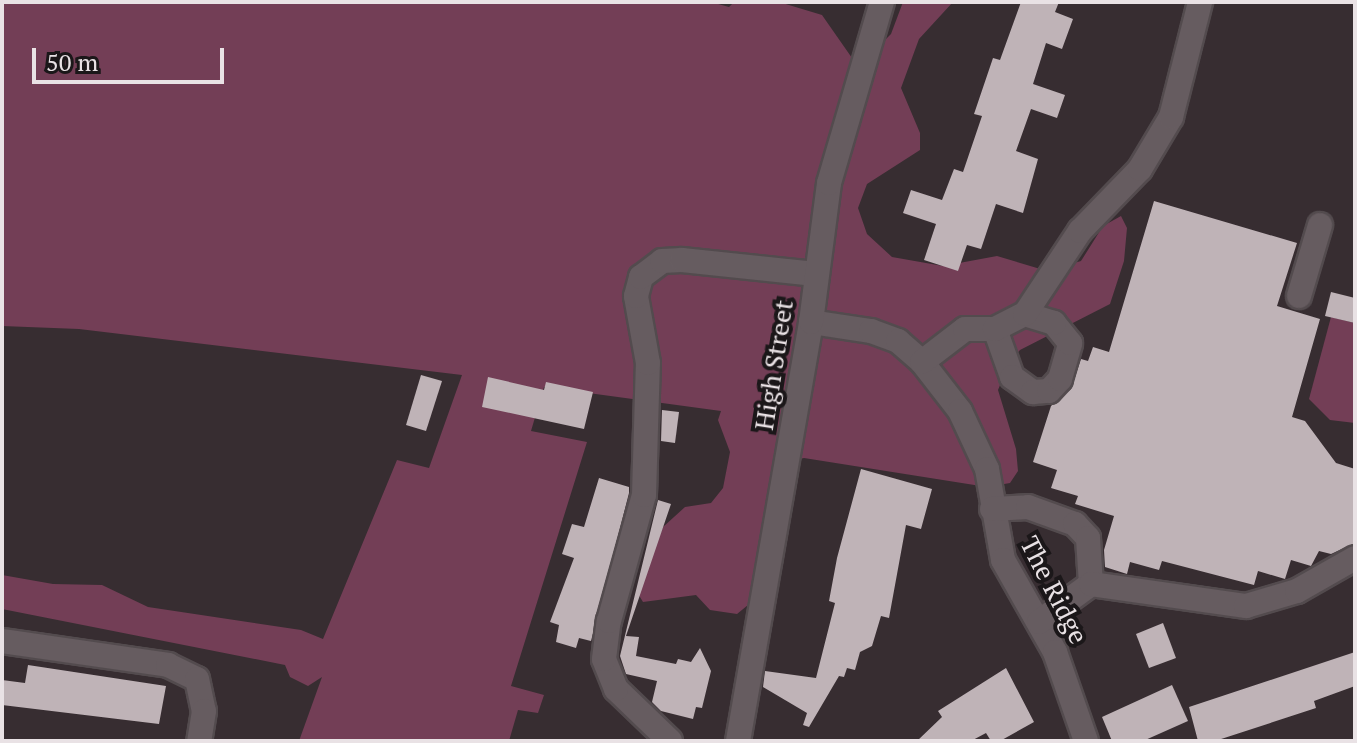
<!DOCTYPE html>
<html>
<head>
<meta charset="utf-8">
<style>
  body { margin:0 }
  #map { position:relative; width:1357px; height:743px; overflow:hidden; background:#372d31; font-family:"PT Serif",serif }
  div>[style] { position:absolute }
  [style*='--x'] { left:calc(var(--x)*1px); top:calc(var(--y)*1px); width:calc(var(--w)*1px); rotate:calc(var(--a)*1deg) }
  .green>* { inset:0; background:#733e56 }
  .building>* { inset:0; background:#bfb3b7 }
  .roads { filter:drop-shadow(2px 0 #534b4e) drop-shadow(-2px 0 #534b4e) drop-shadow(0 2px #534b4e) drop-shadow(0 -2px #534b4e) }
  .minor>* { height:24px; margin:-12px; padding:0 12px; transform-origin:12px; border-radius:12px; background:#665c60 }
  span { translate:-50% -50%; white-space:nowrap; text-align:center; line-height:1.15; -webkit-text-stroke:8px #1b1719; paint-order:stroke }
  .street-label { font-size:26px; color:#e9e2e5 }
  .frame { position:absolute; inset:0; border:4px solid #e9e2e5; pointer-events:none }
  .scale { position:absolute; left:32px; top:48px; width:192px; height:36px; box-sizing:border-box; border:4px solid #e9e2e5; border-top:0; padding-left:10px; font-size:24px; line-height:28px; white-space:nowrap; color:#e9e2e5; -webkit-text-stroke:6px #1b1719; paint-order:stroke }
</style>
</head>
<body>
<div id="map">
  <div class="green">
    <div style="clip-path:polygon(2px 2px,711px 2px,729px 7px,734px 2px,779px 2px,822px 15px,852px 58px,867px 58px,891px 34px,903px 2px,953px 2px,919px 39px,901px 88px,920px 133px,920px 150px,867px 184px,858px 208px,867px 234px,892px 257px,943px 266px,997px 256px,1047px 271px,1081px 261px,1103px 226px,1121px 216px,1127px 228px,1124px 261px,1110px 304px,1020px 350px,1010px 361px,998px 390px,1016px 449px,1018px 471px,1010px 483px,987px 487px,804px 458px,782px 463px,748px 605px,737px 614px,710px 610px,696px 595px,643px 602px,637px 592px,663px 527px,685px 507px,711px 503px,723px 488px,730px 452px,718px 420px,721px 411px,544px 387px,531px 431px,587px 442px,511px 686px,544px 695px,538px 713px,518px 710px,509px 741px,299px 741px,322px 677px,308px 686px,290px 677px,285px 665px,2px 609px,2px 575px,53px 584px,102px 585px,148px 607px,301px 630px,323px 639px,397px 460px,429px 468px,462px 375px,79px 329px,2px 326px)"></div>
    <div style="clip-path:polygon(1331px 317px,1355px 323px,1355px 423px,1330px 420px,1309px 399px)"></div>
  </div>
  <div class="building">
    <div style="clip-path:polygon(1021px 2px,1059px 2px,1055px 12px,1073px 19px,1062px 49px,1046px 43px,1033px 84px,1065px 95px,1057px 118px,1031px 109px,1016px 151px,1038px 159px,1023px 213px,996px 204px,981px 249px,967px 245px,958px 271px,924px 260px,936px 224px,903px 213px,911px 190px,942px 200px,954px 169px,963px 172px,982px 116px,974px 114px,993px 58px,1000px 60px)"></div>
    <div style="clip-path:polygon(1154px 201px,1297px 243px,1277px 306px,1320px 319px,1292px 417px,1305px 421px,1336px 463px,1355px 469px,1355px 543px,1331px 554px,1319px 551px,1311px 566px,1291px 560px,1285px 579px,1258px 571px,1254px 585px,1162px 561px,1159px 570px,1130px 562px,1127px 574px,1105px 567px,1104px 550px,1114px 516px,1075px 504px,1078px 496px,1051px 488px,1057px 470px,1033px 462px,1051px 406px,1071px 389px,1081px 359px,1088px 361px,1093px 347px,1109px 352px)"></div>
    <div style="clip-path:polygon(1331px 292px,1355px 298px,1355px 323px,1325px 316px)"></div>
    <div style="clip-path:polygon(421px 375px,442px 381px,426px 431px,406px 425px)"></div>
    <div style="clip-path:polygon(488px 377px,544px 390px,546px 382px,593px 392px,584px 429px,482px 407px)"></div>
    <div style="clip-path:polygon(662px 410px,679px 412px,675px 443px,661px 441px)"></div>
    <div style="clip-path:polygon(861px 469px,932px 489px,921px 529px,906px 525px,889px 618px,881px 616px,872px 646px,860px 652px,855px 670px,847px 668px,844px 677px,839px 676px,809px 727px,803px 725px,807px 713px,763px 687px,765px 671px,816px 678px,835px 603px,829px 601px,837px 558px)"></div>
    <div style="clip-path:polygon(599px 478px,629px 487px,629px 493px,591px 641px,579px 638px,576px 648px,556px 642px,559px 625px,550px 622px,574px 558px,562px 554px,572px 524px,584px 527px)"></div>
    <div style="clip-path:polygon(658px 500px,671px 504px,626px 636px,639px 637px,636px 656px,676px 664px,678px 659px,691px 662px,700px 648px,711px 671px,702px 708px,696px 707px,693px 719px,661px 711px,652px 702px,657px 681px,626px 674px,620px 656px)"></div>
    <div style="clip-path:polygon(1163px 623px,1176px 658px,1149px 668px,1136px 634px)"></div>
    <div style="clip-path:polygon(1355px 652px,1355px 686px,1314px 701px,1316px 708px,1215px 741px,1198px 741px,1189px 707px)"></div>
    <div style="clip-path:polygon(28px 665px,166px 686px,159px 724px,2px 705px,2px 680px,25px 683px)"></div>
    <div style="clip-path:polygon(1006px 668px,1034px 722px,1000px 741px,991px 741px,986px 733px,971px 741px,917px 741px,942px 717px,938px 711px)"></div>
    <div style="clip-path:polygon(1172px 685px,1188px 721px,1143px 741px,1112px 741px,1102px 717px)"></div>
  </div>
  <div class="roads">
    <div class="minor">
      <div style="--x:1299;--y:296;--w:74;--a:-73.5"></div>
      <div style="--x:811;--y:322;--w:61;--a:8.5"></div>
      <div style="--x:871;--y:331;--w:29;--a:20"></div>
      <div style="--x:898;--y:341;--w:32;--a:41"></div>
      <div style="--x:922;--y:362;--w:62;--a:52.2"></div>
      <div style="--x:960;--y:411;--w:64;--a:65"></div>
      <div style="--x:987;--y:469;--w:92;--a:80"></div>
      <div style="--x:1003;--y:560;--w:106;--a:60.5"></div>
      <div style="--x:1055;--y:652;--w:94;--a:70.8"></div>
      <div style="--x:995;--y:329;--w:51;--a:70.5"></div>
      <div style="--x:1012;--y:377;--w:26;--a:36"></div>
      <div style="--x:1033;--y:392;--w:16;--a:-4"></div>
      <div style="--x:1049;--y:391;--w:16;--a:-47"></div>
      <div style="--x:1060;--y:379;--w:37;--a:-74"></div>
      <div style="--x:1070;--y:343;--w:26;--a:-129"></div>
      <div style="--x:1054;--y:323;--w:30;--a:-163"></div>
      <div style="--x:922;--y:362;--w:54;--a:-37.5"></div>
      <div style="--x:965;--y:329;--w:30;--a:0"></div>
      <div style="--x:995;--y:329;--w:34;--a:-27"></div>
      <div style="--x:1025;--y:314;--w:100;--a:-56.5"></div>
      <div style="--x:1080;--y:231;--w:86;--a:-45.9"></div>
      <div style="--x:1140;--y:169;--w:61;--a:-59.2"></div>
      <div style="--x:1171;--y:117;--w:119;--a:-75.8"></div>
      <div style="--x:992;--y:509;--w:36;--a:-3"></div>
      <div style="--x:1028;--y:507;--w:50;--a:19.9"></div>
      <div style="--x:1075;--y:524;--w:19;--a:47"></div>
      <div style="--x:1088;--y:538;--w:46;--a:86.3"></div>
      <div style="--x:1039;--y:622;--w:64;--a:-36.2"></div>
      <div style="--x:1091;--y:584;--w:157;--a:8.1"></div>
      <div style="--x:1246;--y:606;--w:53;--a:-16.4"></div>
      <div style="--x:1297;--y:591;--w:67;--a:-29.6"></div>
      <div style="--x:2;--y:641;--w:168;--a:8.2"></div>
      <div style="--x:168;--y:665;--w:32;--a:26"></div>
      <div style="--x:197;--y:679;--w:33;--a:78"></div>
      <div style="--x:204;--y:711;--w:30;--a:99"></div>
      <div style="--x:670;--y:741;--w:75;--a:-136.1"></div>
      <div style="--x:616;--y:689;--w:32;--a:-112"></div>
      <div style="--x:604;--y:659;--w:38;--a:-83"></div>
      <div style="--x:609;--y:621;--w:131;--a:-74.5"></div>
      <div style="--x:644;--y:495;--w:132;--a:-88.3"></div>
      <div style="--x:648;--y:363;--w:68;--a:-100.2"></div>
      <div style="--x:636;--y:296;--w:20;--a:-75"></div>
      <div style="--x:641;--y:277;--w:26;--a:-37"></div>
      <div style="--x:662;--y:261;--w:20;--a:-3"></div>
      <div style="--x:682;--y:260;--w:134;--a:6"></div>
      <div style="--x:738;--y:741;--w:425;--a:-80.1"></div>
      <div style="--x:811;--y:322;--w:140;--a:-82.6"></div>
      <div style="--x:829;--y:183;--w:189;--a:-73.7"></div>
    </div>
  </div>
  <div class="street-label">
    <span style="left:774px;top:365px;rotate:-81deg">High Street</span>
    <span style="left:1054px;top:590px;rotate:63deg">The Ridge</span>
  </div>
  <div class="frame"></div>
  <div class="scale">50 m</div>
</div>
</body>
</html>
